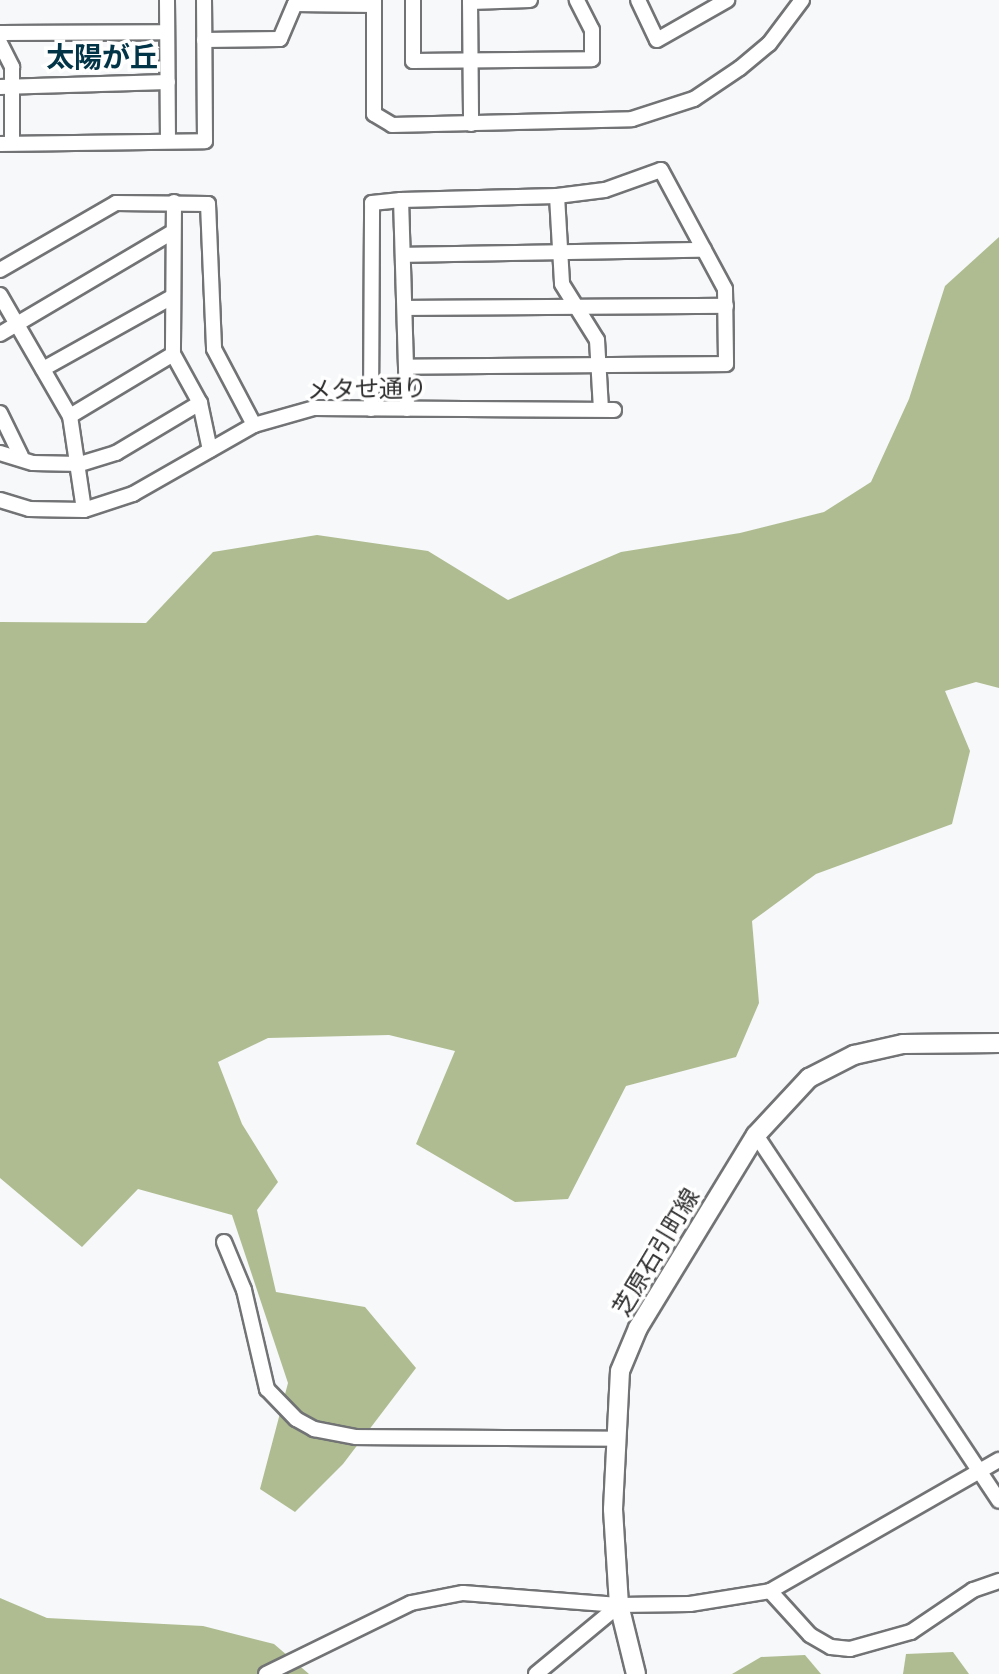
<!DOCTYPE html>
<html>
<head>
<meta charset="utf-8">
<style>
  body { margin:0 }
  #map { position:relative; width:999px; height:1674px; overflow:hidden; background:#f6f8f9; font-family:Jost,"Noto Sans JP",sans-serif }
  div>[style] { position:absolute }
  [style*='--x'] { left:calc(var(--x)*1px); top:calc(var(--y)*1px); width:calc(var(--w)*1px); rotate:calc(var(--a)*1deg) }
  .forest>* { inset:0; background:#afbc91 }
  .roads { filter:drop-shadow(2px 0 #727375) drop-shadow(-2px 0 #727375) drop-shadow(0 2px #727375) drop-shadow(0 -2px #727375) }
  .minor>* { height:14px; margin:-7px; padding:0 7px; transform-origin:7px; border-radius:7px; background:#fff }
  .major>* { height:18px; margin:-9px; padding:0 9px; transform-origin:9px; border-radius:9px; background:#fff }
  span { translate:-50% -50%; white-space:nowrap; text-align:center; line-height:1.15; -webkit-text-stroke:7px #fff; paint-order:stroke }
  .street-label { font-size:24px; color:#2e2e2f }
  .quarter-label { font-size:28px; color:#003446; font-weight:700 }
</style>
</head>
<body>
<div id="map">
  <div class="forest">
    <div style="clip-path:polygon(999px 237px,999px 688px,976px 682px,945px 691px,970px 751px,952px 824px,816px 874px,752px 921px,759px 1003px,736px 1057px,626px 1086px,568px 1199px,515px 1202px,416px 1144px,455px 1051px,389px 1035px,268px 1038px,218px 1062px,242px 1124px,278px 1182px,257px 1210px,276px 1292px,365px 1307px,416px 1368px,343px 1464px,295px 1512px,260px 1489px,288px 1383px,232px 1215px,138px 1189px,82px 1247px,0 1178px,0 622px,146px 623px,213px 552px,317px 535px,428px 551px,508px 600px,621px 552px,740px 533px,824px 512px,871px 482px,909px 399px,945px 286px)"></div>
    <div style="clip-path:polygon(0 1598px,47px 1618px,203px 1626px,274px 1644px,309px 1674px,0 1674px)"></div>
    <div style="clip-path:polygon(953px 1652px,969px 1674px,903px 1674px,906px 1654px)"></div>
    <div style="clip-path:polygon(805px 1655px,821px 1674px,732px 1674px,761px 1657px)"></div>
  </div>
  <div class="roads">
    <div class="minor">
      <div style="--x:167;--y:0;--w:141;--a:89.6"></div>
      <div style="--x:374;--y:0;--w:114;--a:90"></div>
      <div style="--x:374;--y:114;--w:21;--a:31"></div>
      <div style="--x:392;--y:125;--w:240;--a:-1.4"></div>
      <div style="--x:632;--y:119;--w:65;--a:-17.9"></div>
      <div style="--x:694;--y:99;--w:55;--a:-34"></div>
      <div style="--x:740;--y:68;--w:38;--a:-40"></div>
      <div style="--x:769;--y:44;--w:55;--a:-53.1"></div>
      <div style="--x:413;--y:0;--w:61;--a:90"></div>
      <div style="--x:413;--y:61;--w:179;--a:-0.6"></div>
      <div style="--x:592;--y:59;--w:29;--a:-90"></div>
      <div style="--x:592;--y:30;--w:34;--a:-117"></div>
      <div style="--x:470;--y:0;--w:124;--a:89.5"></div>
      <div style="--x:638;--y:0;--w:44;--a:64.6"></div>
      <div style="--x:657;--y:40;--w:81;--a:-29.7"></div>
      <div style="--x:470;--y:2;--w:60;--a:-1.9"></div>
      <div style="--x:0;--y:33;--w:167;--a:-0.3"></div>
      <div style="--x:204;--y:40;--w:76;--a:-0.8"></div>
      <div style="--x:280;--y:39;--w:38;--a:-67"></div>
      <div style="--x:295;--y:4;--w:79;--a:0.7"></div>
      <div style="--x:0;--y:43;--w:27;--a:63"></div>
      <div style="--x:12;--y:67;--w:75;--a:90"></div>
      <div style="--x:0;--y:87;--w:168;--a:-1.7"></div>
      <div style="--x:0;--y:144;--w:205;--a:-0.8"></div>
      <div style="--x:205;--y:141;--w:141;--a:-90.4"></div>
      <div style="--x:557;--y:196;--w:88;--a:86.7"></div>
      <div style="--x:562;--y:284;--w:66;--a:58"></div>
      <div style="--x:597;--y:340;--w:69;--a:86.7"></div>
      <div style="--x:174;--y:202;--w:152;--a:90.4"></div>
      <div style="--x:173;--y:354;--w:56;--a:61.1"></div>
      <div style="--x:200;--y:403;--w:48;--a:78"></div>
      <div style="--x:403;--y:255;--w:301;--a:-1"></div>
      <div style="--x:0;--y:270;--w:134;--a:-30"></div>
      <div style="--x:116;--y:203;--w:92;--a:0.6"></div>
      <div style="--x:208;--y:204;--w:145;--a:87.6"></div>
      <div style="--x:214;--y:349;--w:86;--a:62.2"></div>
      <div style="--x:0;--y:295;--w:140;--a:60"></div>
      <div style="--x:70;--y:416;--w:95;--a:81.5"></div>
      <div style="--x:405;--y:308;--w:321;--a:-0.4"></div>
      <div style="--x:0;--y:334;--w:199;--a:-30.6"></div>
      <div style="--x:406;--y:367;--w:42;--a:88.6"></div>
      <div style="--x:43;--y:369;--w:148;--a:-29.2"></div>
      <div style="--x:371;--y:409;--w:206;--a:-89.7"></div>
      <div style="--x:372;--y:203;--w:29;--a:-6"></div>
      <div style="--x:401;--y:200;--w:156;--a:-1.5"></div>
      <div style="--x:557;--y:196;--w:48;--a:-7.1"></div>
      <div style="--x:605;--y:190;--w:59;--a:-19.7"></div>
      <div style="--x:661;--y:170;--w:135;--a:61.7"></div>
      <div style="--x:725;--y:289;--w:75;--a:89.2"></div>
      <div style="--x:726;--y:364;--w:320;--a:179.5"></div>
      <div style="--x:406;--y:367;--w:167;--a:-91.7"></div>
      <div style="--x:0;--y:413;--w:48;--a:64"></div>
      <div style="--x:70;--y:416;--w:120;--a:-31"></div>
      <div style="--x:0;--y:453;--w:34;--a:17"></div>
      <div style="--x:33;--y:463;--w:47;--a:1.2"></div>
      <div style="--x:80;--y:464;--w:38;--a:-17"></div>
      <div style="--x:116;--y:453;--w:98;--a:-30.8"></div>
      <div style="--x:0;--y:500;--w:30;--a:17"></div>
      <div style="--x:29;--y:509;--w:55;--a:1"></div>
      <div style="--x:84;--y:510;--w:52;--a:-18.1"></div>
      <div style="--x:133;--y:494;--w:139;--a:-29.7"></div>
      <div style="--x:254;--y:425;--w:62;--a:-15.8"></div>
      <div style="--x:314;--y:408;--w:300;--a:0.4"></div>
      <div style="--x:756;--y:1135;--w:439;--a:56.4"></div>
      <div style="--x:224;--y:1242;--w:52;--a:67.4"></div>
      <div style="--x:244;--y:1290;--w:102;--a:76.9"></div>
      <div style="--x:267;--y:1389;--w:42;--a:46"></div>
      <div style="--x:296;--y:1419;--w:21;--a:29"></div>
      <div style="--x:314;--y:1429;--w:43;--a:10.8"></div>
      <div style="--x:356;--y:1437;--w:258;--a:0.4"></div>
      <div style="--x:770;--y:1591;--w:59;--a:47.7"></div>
      <div style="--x:810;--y:1635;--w:24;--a:30"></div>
      <div style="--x:831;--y:1647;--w:19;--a:6"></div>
      <div style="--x:850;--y:1649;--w:63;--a:-15.6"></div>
      <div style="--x:911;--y:1632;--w:75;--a:-34.1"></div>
      <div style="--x:973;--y:1590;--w:28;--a:-19"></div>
      <div style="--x:266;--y:1674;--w:161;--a:-26.1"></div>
      <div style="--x:411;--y:1603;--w:53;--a:-10.9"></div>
      <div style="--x:463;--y:1593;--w:156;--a:4.4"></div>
      <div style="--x:619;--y:1605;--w:71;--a:-0.8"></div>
      <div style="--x:690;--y:1604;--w:81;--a:-9.2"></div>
      <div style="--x:770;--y:1591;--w:264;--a:-29.8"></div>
      <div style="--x:536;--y:1674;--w:108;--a:-39.7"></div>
    </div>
    <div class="major">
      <div style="--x:636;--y:1674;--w:71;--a:-103.8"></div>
      <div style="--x:619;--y:1605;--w:96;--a:-93.6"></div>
      <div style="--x:613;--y:1509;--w:138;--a:-87.1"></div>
      <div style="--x:620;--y:1371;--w:47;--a:-67.3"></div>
      <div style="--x:638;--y:1328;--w:226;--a:-58.6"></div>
      <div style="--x:756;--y:1135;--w:78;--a:-47.1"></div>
      <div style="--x:809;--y:1078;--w:51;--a:-27.1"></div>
      <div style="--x:854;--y:1055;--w:50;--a:-12.7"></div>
      <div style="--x:903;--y:1044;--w:96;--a:-0.6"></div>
    </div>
  </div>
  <div class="street-label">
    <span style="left:367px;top:389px;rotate:-1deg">メタせ通り</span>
    <span style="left:656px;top:1252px;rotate:-59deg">芝原石引町線</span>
  </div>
  <div class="quarter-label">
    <span style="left:102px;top:58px">太陽が丘</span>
  </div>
</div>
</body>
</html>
